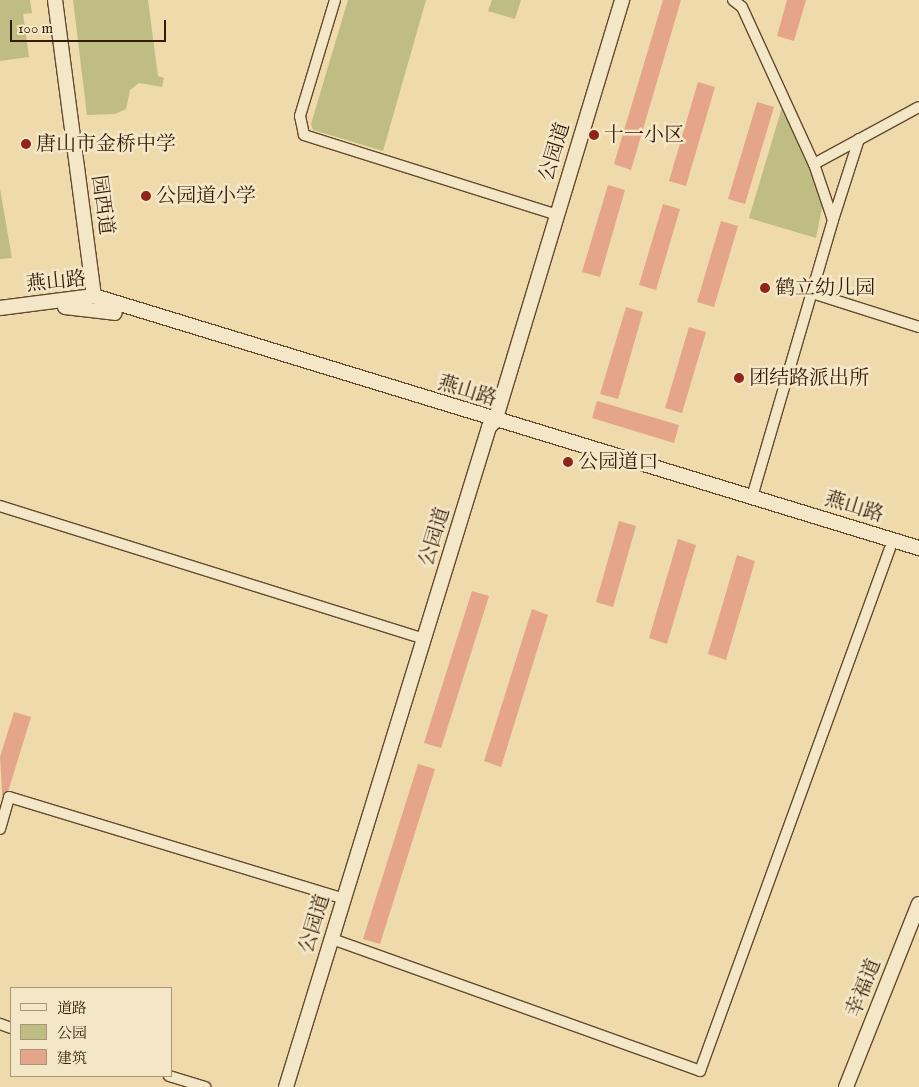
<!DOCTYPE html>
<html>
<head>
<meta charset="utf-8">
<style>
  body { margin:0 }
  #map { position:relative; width:919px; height:1087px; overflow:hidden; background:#eedaaa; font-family:"IM FELL English","Noto Serif SC",serif }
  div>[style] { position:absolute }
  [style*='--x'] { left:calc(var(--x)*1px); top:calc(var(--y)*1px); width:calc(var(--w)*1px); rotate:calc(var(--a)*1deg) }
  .green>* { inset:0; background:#bfbd84 }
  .building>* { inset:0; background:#e5a58a }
  .roads { filter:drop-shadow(1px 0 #634a2e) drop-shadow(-1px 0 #634a2e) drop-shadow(0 1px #634a2e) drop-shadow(0 -1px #634a2e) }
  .street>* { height:10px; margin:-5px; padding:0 5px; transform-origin:5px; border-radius:5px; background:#f4e7c8 }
  .secondary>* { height:14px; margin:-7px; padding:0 7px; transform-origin:7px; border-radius:7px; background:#f4e7c8 }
  .dots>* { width:14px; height:14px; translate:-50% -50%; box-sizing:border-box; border:2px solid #f4e7c8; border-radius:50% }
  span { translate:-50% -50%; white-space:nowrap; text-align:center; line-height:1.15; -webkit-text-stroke:5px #f4e7c8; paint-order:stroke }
  .poi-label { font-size:20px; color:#351a05 }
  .left { translate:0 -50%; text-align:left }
  .street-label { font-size:20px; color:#351a05 }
  .legend { position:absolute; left:10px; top:987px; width:162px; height:90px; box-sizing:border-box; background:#f4e7c8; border:1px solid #a8957a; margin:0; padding:6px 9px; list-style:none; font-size:15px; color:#351a05 }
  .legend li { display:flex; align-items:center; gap:10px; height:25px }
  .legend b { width:25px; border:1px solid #a8957a }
  .scale { position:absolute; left:10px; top:20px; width:156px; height:22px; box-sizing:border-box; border:2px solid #351a05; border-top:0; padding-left:6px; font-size:15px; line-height:18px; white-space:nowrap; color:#351a05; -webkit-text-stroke:4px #f4e7c8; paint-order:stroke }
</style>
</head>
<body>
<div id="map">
  <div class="green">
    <div style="clip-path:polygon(0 0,30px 0,32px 13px,23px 14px,29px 57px,0 61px)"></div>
    <div style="clip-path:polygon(73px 0,148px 0,158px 76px,164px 78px,162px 87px,139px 83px,130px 90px,126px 109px,115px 114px,87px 115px)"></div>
    <div style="clip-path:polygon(348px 0,426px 0,383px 151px,313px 130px,311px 124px)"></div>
    <div style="clip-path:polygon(492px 0,521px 0,515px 19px,488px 11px)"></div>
    <div style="clip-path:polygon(783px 104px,823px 202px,816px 238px,749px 218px)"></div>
    <div style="clip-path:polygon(0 189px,12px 258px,0 259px)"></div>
  </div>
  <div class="building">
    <div style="clip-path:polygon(663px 0,681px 0,631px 170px,614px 164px)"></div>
    <div style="clip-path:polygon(787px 0,806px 0,794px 41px,777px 36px)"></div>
    <div style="clip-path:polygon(698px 82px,715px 87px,686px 186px,669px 181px)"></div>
    <div style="clip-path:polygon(757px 102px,774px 107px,745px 204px,728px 199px)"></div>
    <div style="clip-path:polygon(608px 185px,625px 190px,600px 277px,582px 272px)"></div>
    <div style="clip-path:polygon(663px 204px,680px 209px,656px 290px,639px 285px)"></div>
    <div style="clip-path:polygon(721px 221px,738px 226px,714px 307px,697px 302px)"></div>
    <div style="clip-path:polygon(626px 307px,643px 312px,618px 399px,600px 394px)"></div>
    <div style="clip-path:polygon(689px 327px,706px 332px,682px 413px,665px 408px)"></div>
    <div style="clip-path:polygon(597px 401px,679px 425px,674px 443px,592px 418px)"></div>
    <div style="clip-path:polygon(619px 521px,636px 526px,613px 607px,596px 602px)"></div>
    <div style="clip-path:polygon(678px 539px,696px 545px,667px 644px,649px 638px)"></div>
    <div style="clip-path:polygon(737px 555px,755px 561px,726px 660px,708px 654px)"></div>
    <div style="clip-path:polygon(472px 591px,489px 596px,441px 748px,424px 743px)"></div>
    <div style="clip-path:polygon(532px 609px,548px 615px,501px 767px,484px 761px)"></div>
    <div style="clip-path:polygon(14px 712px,31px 717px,3px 808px,0 757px)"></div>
    <div style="clip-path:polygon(418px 764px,435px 769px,380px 944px,363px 939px)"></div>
  </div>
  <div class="roads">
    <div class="street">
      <div style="--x:335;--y:0;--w:121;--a:106.8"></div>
      <div style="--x:300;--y:116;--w:19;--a:78"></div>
      <div style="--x:304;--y:135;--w:265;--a:17.5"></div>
      <div style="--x:733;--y:0;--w:11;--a:38"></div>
      <div style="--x:742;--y:7;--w:173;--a:65.4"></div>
      <div style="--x:814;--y:164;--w:59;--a:71.3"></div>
      <div style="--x:833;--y:220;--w:289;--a:106.3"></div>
      <div style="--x:814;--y:164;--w:119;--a:-28.5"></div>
      <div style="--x:833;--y:220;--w:85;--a:-72.2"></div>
      <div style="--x:812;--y:293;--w:112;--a:17.6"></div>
      <div style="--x:0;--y:506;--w:444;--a:17.4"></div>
      <div style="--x:0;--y:829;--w:33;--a:-74"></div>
      <div style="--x:9;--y:797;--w:350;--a:16.9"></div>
      <div style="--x:332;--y:939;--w:391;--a:19.7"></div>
      <div style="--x:700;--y:1071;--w:556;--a:-70.03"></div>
      <div style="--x:0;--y:1024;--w:12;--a:20"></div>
      <div style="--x:169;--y:1076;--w:38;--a:17"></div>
    </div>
    <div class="secondary">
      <div style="--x:55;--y:0;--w:299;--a:82.5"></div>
      <div style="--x:65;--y:307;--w:50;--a:6.8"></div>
      <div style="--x:0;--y:308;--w:95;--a:-7.3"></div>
      <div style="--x:94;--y:296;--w:863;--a:16.99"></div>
      <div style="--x:286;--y:1087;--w:691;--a:-72.9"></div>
      <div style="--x:489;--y:427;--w:8;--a:-45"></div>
      <div style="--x:495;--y:421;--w:440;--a:-73.2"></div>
      <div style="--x:846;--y:1087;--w:197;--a:-68.3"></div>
    </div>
  </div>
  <div class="dots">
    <div style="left:594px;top:135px;background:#8f2418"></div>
    <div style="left:26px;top:144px;background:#8f2418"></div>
    <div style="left:146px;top:196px;background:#8f2418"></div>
    <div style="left:765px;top:288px;background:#8f2418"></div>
    <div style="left:739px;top:378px;background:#8f2418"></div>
    <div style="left:568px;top:462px;background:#8f2418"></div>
  </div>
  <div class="poi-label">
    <span class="left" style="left:604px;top:135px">十一小区</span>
    <span class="left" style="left:36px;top:144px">唐山市金桥中学</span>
    <span class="left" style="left:156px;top:196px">公园道小学</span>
    <span class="left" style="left:775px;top:288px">鹤立幼儿园</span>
    <span class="left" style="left:749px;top:378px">团结路派出所</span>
    <span class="left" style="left:578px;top:462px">公园道口</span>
  </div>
  <div class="street-label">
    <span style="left:555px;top:152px;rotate:-73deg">公园道</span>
    <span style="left:102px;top:205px;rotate:82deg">园西道</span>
    <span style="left:56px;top:282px;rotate:-6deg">燕山路</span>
    <span style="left:467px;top:391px;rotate:17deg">燕山路</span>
    <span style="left:854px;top:507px;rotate:17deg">燕山路</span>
    <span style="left:435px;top:537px;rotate:-73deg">公园道</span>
    <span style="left:315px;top:924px;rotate:-73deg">公园道</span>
    <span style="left:864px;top:988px;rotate:-68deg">幸福道</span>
  </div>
  <ul class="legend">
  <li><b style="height:6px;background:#f4e7c8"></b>道路</li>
  <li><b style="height:14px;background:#bfbd84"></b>公园</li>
  <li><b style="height:14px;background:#e5a58a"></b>建筑</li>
  </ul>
  <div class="scale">100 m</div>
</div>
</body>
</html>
